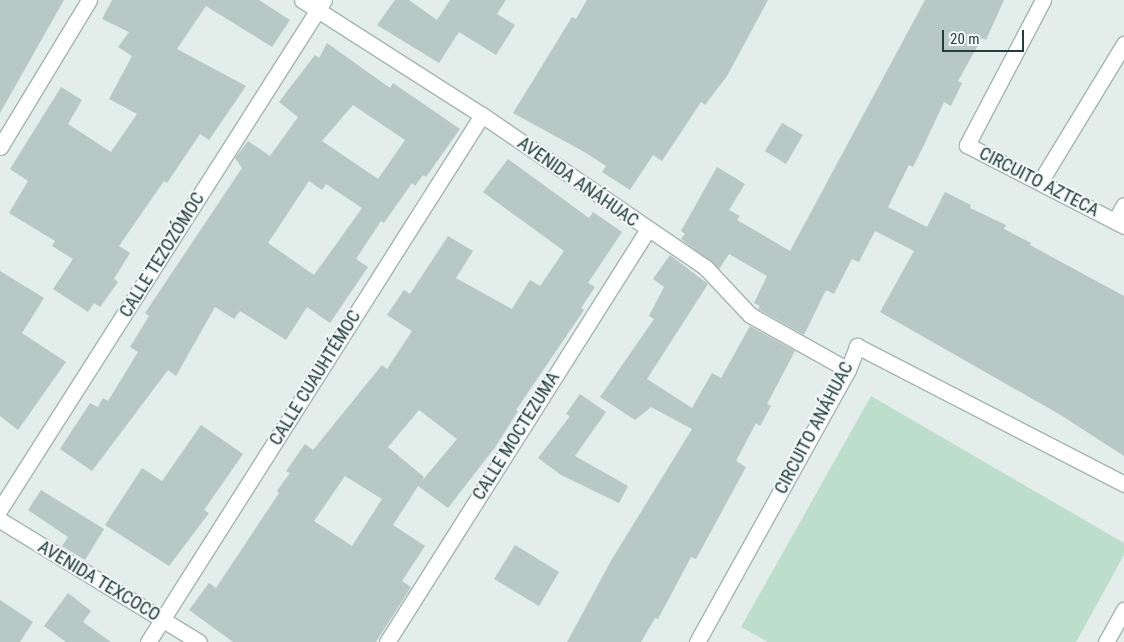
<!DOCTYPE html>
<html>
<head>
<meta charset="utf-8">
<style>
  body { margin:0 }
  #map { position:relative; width:1124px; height:642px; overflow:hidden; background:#e3edea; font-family:"Roboto Condensed",sans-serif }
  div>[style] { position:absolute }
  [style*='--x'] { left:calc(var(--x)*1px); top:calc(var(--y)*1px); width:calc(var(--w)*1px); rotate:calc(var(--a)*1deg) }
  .green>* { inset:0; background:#bcdecb }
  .building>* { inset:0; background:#b8c8c4 }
  .roads { filter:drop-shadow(1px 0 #a5b5b2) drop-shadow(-1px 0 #a5b5b2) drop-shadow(0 1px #a5b5b2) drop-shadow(0 -1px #a5b5b2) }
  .street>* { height:15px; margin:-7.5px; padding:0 7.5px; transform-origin:7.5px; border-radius:7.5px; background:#fff }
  span { translate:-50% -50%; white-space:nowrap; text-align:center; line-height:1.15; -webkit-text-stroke:4px #f4f9f8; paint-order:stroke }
  .street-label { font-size:18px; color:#223f3c }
  .scale { position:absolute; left:942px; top:30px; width:82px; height:22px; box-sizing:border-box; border:2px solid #223f3c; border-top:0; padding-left:6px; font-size:15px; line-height:18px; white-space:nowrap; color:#223f3c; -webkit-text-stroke:4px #f4f9f8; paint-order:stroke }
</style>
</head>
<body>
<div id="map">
  <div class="green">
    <div style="clip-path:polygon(871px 396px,1124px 543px,1124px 555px,1076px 642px,768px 642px,741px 627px)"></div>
  </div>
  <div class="building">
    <div style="clip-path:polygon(0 0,64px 0,0 113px)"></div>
    <div style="clip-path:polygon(112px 0,259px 0,290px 20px,272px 47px,206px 6px,177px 49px,246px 86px,209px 140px,200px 134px,167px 183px,164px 181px,119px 246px,130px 253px,114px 279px,118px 282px,100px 307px,94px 303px,88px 312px,53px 289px,73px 259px,52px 246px,55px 241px,9px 213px,28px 181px,10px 169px,61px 87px,82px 100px,68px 124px,111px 152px,137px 114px,109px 99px,132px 56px,118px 47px,129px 32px,102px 19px)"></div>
    <div style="clip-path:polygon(395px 0,409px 0,437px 20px,450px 0,506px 0,497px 14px,515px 25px,496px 55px,459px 32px,439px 63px,377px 25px)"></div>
    <div style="clip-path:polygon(587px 0,768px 0,727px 76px,705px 105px,701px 102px,662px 161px,653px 155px,630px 190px,602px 172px,606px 166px,586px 153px,513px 113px,572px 17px,576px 19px)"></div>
    <div style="clip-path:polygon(925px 0,1004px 0,986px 40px,982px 38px,958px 81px,962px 83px,951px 106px,944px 102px,924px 145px,913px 167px,909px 165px,888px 207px,927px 227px,945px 192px,971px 205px,970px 208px,1006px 225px,1004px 229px,1031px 243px,1030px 245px,1124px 296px,1124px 456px,1059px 414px,880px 312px,914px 251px,875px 231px,859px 262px,852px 259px,834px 294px,826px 290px,804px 335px,758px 309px,760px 306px,754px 303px,767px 276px,729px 254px,719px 269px,681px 239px,685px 234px,681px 231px,717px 167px,745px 184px,729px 210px,740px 216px,737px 220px,790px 251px)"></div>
    <div style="clip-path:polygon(evenodd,327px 43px,390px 88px,393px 83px,460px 129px,426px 177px,423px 175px,415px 186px,412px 183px,384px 223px,381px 221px,356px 259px,368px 267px,330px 323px,307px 307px,286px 340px,240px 311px,234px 319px,215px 307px,176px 376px,168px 370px,92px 471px,60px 449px,90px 403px,98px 407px,103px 398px,108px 401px,138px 352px,130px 347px,149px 316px,145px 313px,242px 168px,235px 158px,248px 141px,270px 156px,298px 117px,279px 102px,315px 55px,319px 58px,327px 43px,353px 105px,405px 140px,378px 179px,322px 141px,353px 105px,327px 43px,309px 181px,322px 190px,326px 184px,362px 208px,314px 275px,268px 243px,309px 181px)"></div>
    <div style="clip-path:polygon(782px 123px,803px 135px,786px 164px,765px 151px)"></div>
    <div style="clip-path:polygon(evenodd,508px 159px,589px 218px,593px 212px,622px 232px,588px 283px,595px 287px,581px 308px,584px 310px,516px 410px,518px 411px,496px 446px,448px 508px,418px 486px,393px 525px,425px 546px,402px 581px,411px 587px,376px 642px,233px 642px,189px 610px,209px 583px,216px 588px,279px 493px,277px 491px,290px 473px,286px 471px,305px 444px,313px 450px,382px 365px,387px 369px,412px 331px,387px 315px,404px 290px,410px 294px,448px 236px,473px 251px,456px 278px,512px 309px,530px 280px,540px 286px,564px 251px,483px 192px,508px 159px,419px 410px,457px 439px,421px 482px,424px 477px,388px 447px,419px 410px,508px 159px,345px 476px,382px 499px,352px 546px,314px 521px,345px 476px)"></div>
    <div style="clip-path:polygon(670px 255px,708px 284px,647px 379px,692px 408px,712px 373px,721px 378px,750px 326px,795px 351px,767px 404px,771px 406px,760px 426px,756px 423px,736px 461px,746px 467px,696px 559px,691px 557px,658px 619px,655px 618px,641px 642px,567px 642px,612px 559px,692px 429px,651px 407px,635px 420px,600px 397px,654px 319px,649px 316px,664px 287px,653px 279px)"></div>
    <div style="clip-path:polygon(0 271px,44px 298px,22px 333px,66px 362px,18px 430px,0 416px)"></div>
    <div style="clip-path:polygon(580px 394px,606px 412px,575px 456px,628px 486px,619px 503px,561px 475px,538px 458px,570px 416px,566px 414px)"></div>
    <div style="clip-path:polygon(201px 425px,243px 454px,204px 510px,209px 513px,169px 566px,105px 525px,142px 468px,162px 481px)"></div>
    <div style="clip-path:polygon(41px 490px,104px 529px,85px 560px,62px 546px,68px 537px,28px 510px)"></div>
    <div style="clip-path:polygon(515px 545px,559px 572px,539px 606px,494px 579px)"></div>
    <div style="clip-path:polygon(68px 593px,91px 611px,83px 622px,111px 642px,66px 642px,44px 626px)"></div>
    <div style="clip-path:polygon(0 600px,33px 622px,20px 642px,0 642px)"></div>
  </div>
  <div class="roads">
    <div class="street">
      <div style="--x:302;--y:0;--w:214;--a:32.6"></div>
      <div style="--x:482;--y:115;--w:270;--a:34.3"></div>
      <div style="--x:705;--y:267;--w:66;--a:46.8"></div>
      <div style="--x:750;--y:315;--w:112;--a:29.3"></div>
      <div style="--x:1043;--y:0;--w:164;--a:117.7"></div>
      <div style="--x:967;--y:145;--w:177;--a:27.3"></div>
      <div style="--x:0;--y:147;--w:172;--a:-58.8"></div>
      <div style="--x:1040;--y:182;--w:162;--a:-58.7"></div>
      <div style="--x:1115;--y:221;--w:18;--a:-61"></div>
      <div style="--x:0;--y:509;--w:603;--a:-57.52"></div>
      <div style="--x:0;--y:520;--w:233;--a:31.5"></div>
      <div style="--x:148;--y:642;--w:624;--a:-57.63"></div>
      <div style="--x:387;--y:642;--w:487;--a:-57.7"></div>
      <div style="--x:697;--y:642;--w:311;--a:-61"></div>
      <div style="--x:848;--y:370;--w:26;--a:-69"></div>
      <div style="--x:857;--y:346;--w:301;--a:27.3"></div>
      <div style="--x:1106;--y:642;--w:37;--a:-61"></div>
    </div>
  </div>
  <div class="street-label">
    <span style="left:578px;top:182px;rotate:35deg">AVENIDA ANÁHUAC</span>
    <span style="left:1039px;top:182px;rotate:27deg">CIRCUITO AZTECA</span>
    <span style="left:162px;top:255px;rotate:-58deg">CALLE TEZOZÓMOC</span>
    <span style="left:315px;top:378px;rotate:-58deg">CALLE CUAUHTÉMOC</span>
    <span style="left:814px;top:428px;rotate:-62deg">CIRCUITO ANÁHUAC</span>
    <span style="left:516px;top:436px;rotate:-58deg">CALLE MOCTEZUMA</span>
    <span style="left:99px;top:581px;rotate:31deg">AVENIDA TEXCOCO</span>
  </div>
  <div class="scale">20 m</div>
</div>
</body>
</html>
